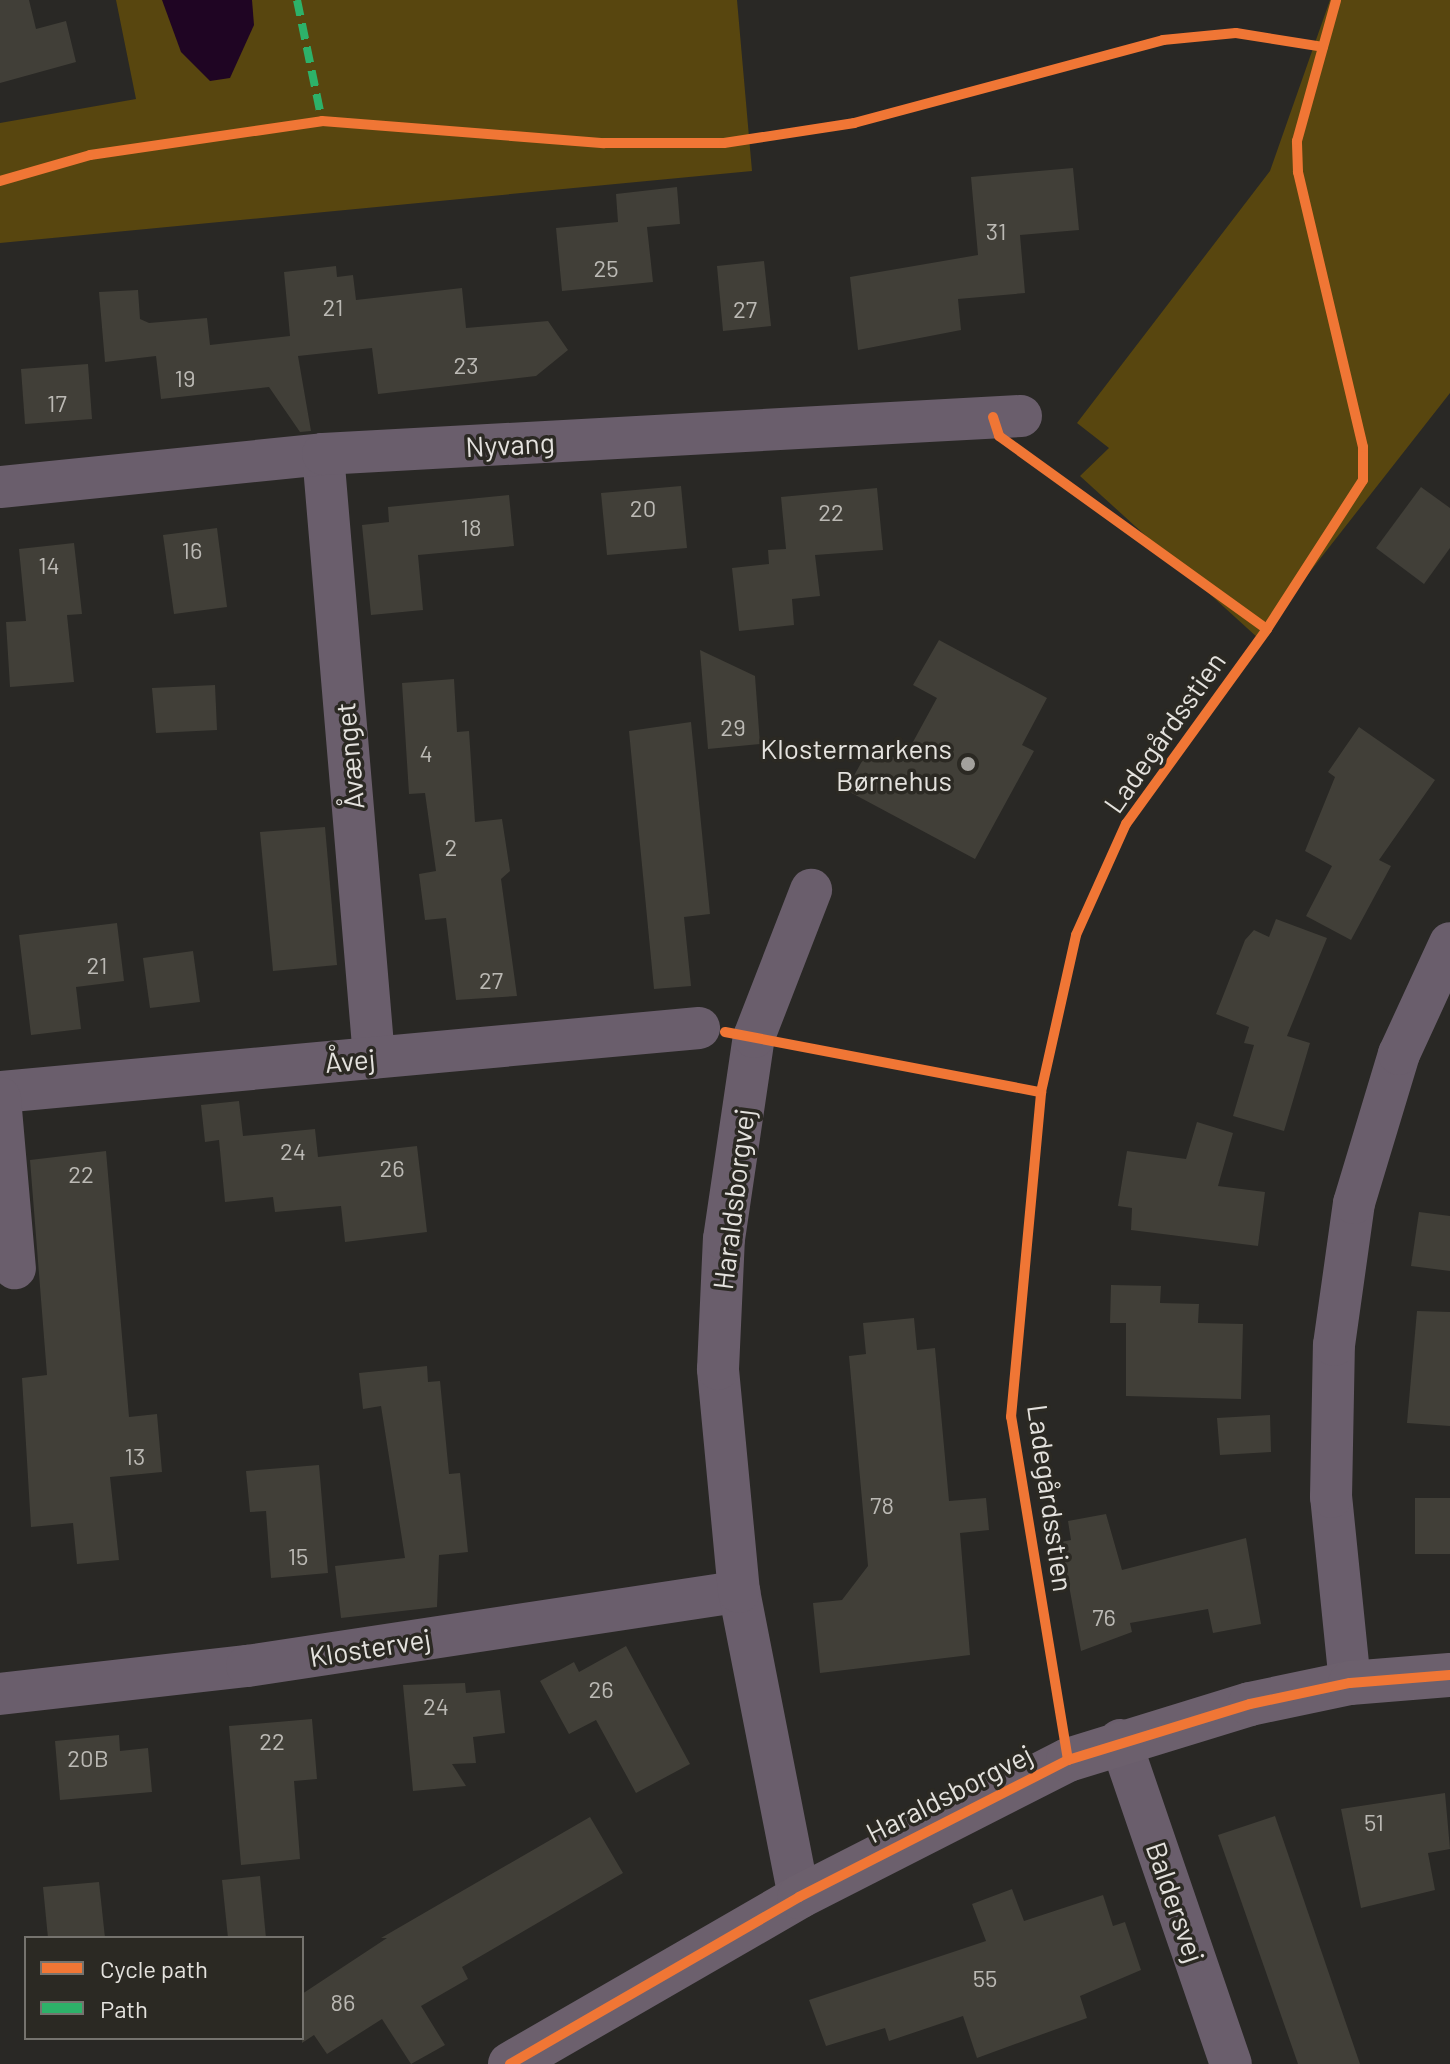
<!DOCTYPE html>
<html>
<head>
<meta charset="utf-8">
<style>
  body { margin:0 }
  #map { position:relative; width:1450px; height:2064px; overflow:hidden; background:#292825; font-family:Barlow,sans-serif }
  div>[style] { position:absolute }
  [style*='--x'] { left:calc(var(--x)*1px); top:calc(var(--y)*1px); width:calc(var(--w)*1px); rotate:calc(var(--a)*1deg) }
  .green>* { inset:0; background:#58460f }
  .water>* { inset:0; background:#1f0523 }
  .building>* { inset:0; background:#413f38 }
  .street>* { height:42px; margin:-21px; padding:0 21px; transform-origin:21px; border-radius:21px; background:#6a5e6c }
  .secondary>* { height:44px; margin:-22px; padding:0 22px; transform-origin:22px; border-radius:22px; background:#6c606d }
  .quiet>* { height:8px; margin-top:-4px; transform-origin:0; background:repeating-linear-gradient(90deg,#2db169 0 16px,transparent 0 24px) }
  .cycleway>* { height:10px; margin:-5px; padding:0 5px; transform-origin:5px; border-radius:5px; background:#f07635 }
  .dots>* { width:22px; height:22px; translate:-50% -50%; box-sizing:border-box; border:4px solid #2b2923; border-radius:50% }
  span { translate:-50% -50%; white-space:nowrap; text-align:center; line-height:1.15; -webkit-text-stroke:7px #2b2923; paint-order:stroke }
  .number-label { font-size:24px; color:#bbb9b4 }
  .number-label span { -webkit-text-stroke-width:0 }
  .street-label { font-size:28px; color:#e4e2de }
  .poi-label { font-size:28px; color:#e4e2de }
  .right { translate:-100% -50%; text-align:right }
  .legend { position:absolute; left:24px; top:1936px; width:280px; height:104px; box-sizing:border-box; background:#2b2923; border:2px solid #75736e; margin:0; padding:10px 14px; list-style:none; font-size:24px; color:#e4e2de }
  .legend li { display:flex; align-items:center; gap:16px; height:40px }
  .legend b { width:40px; border:2px solid #75736e }
</style>
</head>
<body>
<div id="map">
  <div class="green">
    <div style="clip-path:polygon(116px 0,737px 0,752px 171px,0 243px,0 123px,136px 99px)"></div>
    <div style="clip-path:polygon(1330px 0,1450px 0,1450px 393px,1258px 638px,1080px 476px,1109px 448px,1077px 423px,1270px 171px)"></div>
  </div>
  <div class="water">
    <div style="clip-path:polygon(162px 0,252px 0,254px 25px,230px 78px,210px 81px,181px 52px)"></div>
  </div>
  <div class="building">
    <div style="clip-path:polygon(0 0,29px 0,36px 29px,66px 21px,76px 62px,0 83px)"></div>
    <div style="clip-path:polygon(1073px 168px,1079px 230px,1020px 235px,1025px 293px,958px 299px,961px 330px,858px 350px,850px 277px,978px 255px,971px 177px)"></div>
    <div style="clip-path:polygon(677px 187px,680px 224px,647px 227px,653px 282px,562px 291px,556px 228px,618px 222px,616px 194px)"></div>
    <div style="clip-path:polygon(764px 261px,771px 326px,723px 331px,717px 266px)"></div>
    <div style="clip-path:polygon(336px 266px,337px 277px,353px 275px,356px 300px,462px 288px,466px 328px,548px 321px,568px 350px,536px 376px,378px 394px,372px 348px,298px 356px,311px 431px,300px 432px,269px 387px,161px 399px,156px 356px,105px 362px,99px 292px,138px 290px,140px 319px,149px 323px,207px 318px,210px 345px,290px 336px,284px 272px)"></div>
    <div style="clip-path:polygon(88px 364px,92px 419px,25px 424px,21px 369px)"></div>
    <div style="clip-path:polygon(681px 486px,687px 548px,607px 555px,601px 493px)"></div>
    <div style="clip-path:polygon(1421px 487px,1450px 508px,1450px 548px,1424px 584px,1376px 548px)"></div>
    <div style="clip-path:polygon(877px 488px,883px 550px,815px 555px,820px 596px,792px 599px,794px 625px,739px 631px,732px 568px,769px 564px,768px 550px,786px 549px,781px 497px)"></div>
    <div style="clip-path:polygon(509px 495px,514px 546px,418px 555px,423px 610px,371px 615px,362px 525px,389px 522px,388px 507px)"></div>
    <div style="clip-path:polygon(217px 528px,227px 607px,174px 614px,163px 535px)"></div>
    <div style="clip-path:polygon(74px 543px,82px 614px,67px 615px,74px 682px,10px 687px,6px 622px,26px 621px,19px 549px)"></div>
    <div style="clip-path:polygon(939px 640px,1047px 698px,1022px 745px,1034px 751px,975px 859px,846px 790px,871px 745px,902px 762px,937px 698px,913px 685px)"></div>
    <div style="clip-path:polygon(700px 650px,755px 676px,760px 744px,708px 749px)"></div>
    <div style="clip-path:polygon(454px 679px,457px 732px,469px 731px,475px 822px,502px 819px,510px 871px,501px 879px,517px 996px,456px 1000px,446px 918px,425px 920px,419px 874px,436px 871px,425px 793px,409px 794px,402px 683px)"></div>
    <div style="clip-path:polygon(215px 685px,217px 730px,156px 733px,152px 688px)"></div>
    <div style="clip-path:polygon(691px 722px,710px 914px,684px 917px,691px 986px,654px 989px,629px 731px)"></div>
    <div style="clip-path:polygon(1359px 727px,1435px 780px,1379px 860px,1391px 866px,1351px 940px,1306px 916px,1332px 866px,1305px 851px,1335px 777px,1328px 772px)"></div>
    <div style="clip-path:polygon(325px 827px,337px 965px,273px 971px,260px 832px)"></div>
    <div style="clip-path:polygon(1276px 919px,1327px 938px,1287px 1036px,1310px 1043px,1284px 1131px,1233px 1116px,1254px 1045px,1244px 1043px,1249px 1027px,1216px 1014px,1245px 940px,1254px 930px,1269px 937px)"></div>
    <div style="clip-path:polygon(117px 923px,124px 981px,76px 987px,81px 1029px,31px 1035px,19px 935px)"></div>
    <div style="clip-path:polygon(193px 951px,200px 1002px,150px 1008px,143px 958px)"></div>
    <div style="clip-path:polygon(239px 1101px,243px 1136px,315px 1129px,318px 1157px,417px 1146px,427px 1232px,345px 1242px,341px 1206px,275px 1212px,273px 1197px,225px 1202px,219px 1140px,205px 1142px,201px 1105px)"></div>
    <div style="clip-path:polygon(1197px 1122px,1233px 1133px,1218px 1186px,1265px 1192px,1258px 1246px,1131px 1230px,1132px 1208px,1118px 1206px,1127px 1151px,1186px 1159px)"></div>
    <div style="clip-path:polygon(106px 1151px,129px 1417px,157px 1414px,162px 1472px,110px 1477px,119px 1560px,77px 1564px,73px 1523px,31px 1527px,22px 1378px,47px 1375px,30px 1160px)"></div>
    <div style="clip-path:polygon(1419px 1212px,1450px 1216px,1450px 1271px,1411px 1266px)"></div>
    <div style="clip-path:polygon(1111px 1285px,1161px 1286px,1160px 1303px,1199px 1304px,1198px 1323px,1243px 1324px,1241px 1399px,1126px 1396px,1126px 1323px,1110px 1323px)"></div>
    <div style="clip-path:polygon(1417px 1311px,1450px 1312px,1450px 1426px,1407px 1423px)"></div>
    <div style="clip-path:polygon(914px 1318px,917px 1350px,935px 1348px,949px 1501px,986px 1498px,989px 1530px,960px 1533px,970px 1655px,820px 1673px,813px 1603px,842px 1600px,868px 1566px,849px 1356px,866px 1354px,863px 1323px)"></div>
    <div style="clip-path:polygon(427px 1366px,428px 1382px,440px 1381px,449px 1474px,460px 1473px,468px 1552px,439px 1555px,437px 1607px,341px 1618px,335px 1566px,405px 1558px,381px 1406px,363px 1409px,359px 1373px)"></div>
    <div style="clip-path:polygon(1270px 1415px,1271px 1452px,1220px 1455px,1217px 1418px)"></div>
    <div style="clip-path:polygon(319px 1465px,328px 1573px,271px 1578px,266px 1511px,250px 1512px,246px 1471px)"></div>
    <div style="clip-path:polygon(1415px 1498px,1450px 1498px,1450px 1554px,1415px 1554px)"></div>
    <div style="clip-path:polygon(1106px 1514px,1122px 1570px,1246px 1538px,1261px 1624px,1213px 1633px,1208px 1609px,1130px 1623px,1132px 1632px,1081px 1651px,1061px 1542px,1071px 1540px,1068px 1521px)"></div>
    <div style="clip-path:polygon(626px 1646px,690px 1764px,636px 1793px,596px 1720px,569px 1734px,540px 1681px,574px 1662px,579px 1672px)"></div>
    <div style="clip-path:polygon(465px 1683px,466px 1693px,500px 1690px,505px 1733px,473px 1737px,476px 1763px,452px 1764px,466px 1786px,413px 1791px,403px 1685px)"></div>
    <div style="clip-path:polygon(312px 1719px,317px 1779px,294px 1781px,300px 1859px,241px 1865px,229px 1726px)"></div>
    <div style="clip-path:polygon(119px 1735px,120px 1751px,148px 1748px,152px 1792px,60px 1800px,55px 1741px)"></div>
    <div style="clip-path:polygon(1445px 1793px,1450px 1849px,1428px 1853px,1435px 1890px,1361px 1908px,1341px 1809px)"></div>
    <div style="clip-path:polygon(1275px 1816px,1360px 2064px,1298px 2064px,1218px 1835px)"></div>
    <div style="clip-path:polygon(590px 1817px,623px 1873px,462px 1967px,468px 1979px,421px 2006px,445px 2045px,411px 2064px,382px 2019px,327px 2054px,314px 2035px,302px 2043px,302px 1994px,387px 1938px,381px 1938px)"></div>
    <div style="clip-path:polygon(260px 1876px,266px 1938px,228px 1938px,222px 1880px)"></div>
    <div style="clip-path:polygon(99px 1882px,105px 1938px,48px 1938px,43px 1887px)"></div>
    <div style="clip-path:polygon(1012px 1889px,1024px 1921px,1103px 1895px,1113px 1926px,1125px 1922px,1141px 1970px,1080px 1996px,1087px 2018px,977px 2058px,963px 2016px,889px 2041px,885px 2028px,826px 2046px,809px 2000px,986px 1941px,972px 1904px)"></div>
  </div>
  <div class="street">
    <div style="--x:323;--y:454;--w:606;--a:85.17"></div>
    <div style="--x:0;--y:487;--w:325;--a:-5.8"></div>
    <div style="--x:323;--y:454;--w:699;--a:-3.12"></div>
    <div style="--x:0;--y:1092;--w:702;--a:-5.23"></div>
    <div style="--x:0;--y:1098;--w:171;--a:85"></div>
    <div style="--x:1350;--y:1683;--w:187;--a:-95.8"></div>
    <div style="--x:1331;--y:1497;--w:152;--a:-88.9"></div>
    <div style="--x:1334;--y:1345;--w:143;--a:-82"></div>
    <div style="--x:1354;--y:1203;--w:156;--a:-73.2"></div>
    <div style="--x:1399;--y:1054;--w:122;--a:-65.3"></div>
    <div style="--x:0;--y:1694;--w:249;--a:-6.5"></div>
    <div style="--x:247;--y:1666;--w:498;--a:-8.6"></div>
    <div style="--x:1120;--y:1740;--w:342;--a:71.1"></div>
    <div style="--x:799;--y:1897;--w:311;--a:-101.1"></div>
    <div style="--x:739;--y:1592;--w:224;--a:-95.4"></div>
    <div style="--x:718;--y:1369;--w:130;--a:-87.4"></div>
    <div style="--x:724;--y:1239;--w:204;--a:-81.6"></div>
    <div style="--x:754;--y:1037;--w:158;--a:-68.8"></div>
  </div>
  <div class="secondary">
    <div style="--x:510;--y:2064;--w:334;--a:-30"></div>
    <div style="--x:799;--y:1897;--w:302;--a:-27"></div>
    <div style="--x:1068;--y:1760;--w:190;--a:-17.1"></div>
    <div style="--x:1250;--y:1704;--w:102;--a:-11.9"></div>
    <div style="--x:1350;--y:1683;--w:100;--a:-4.6"></div>
  </div>
  <div class="quiet">
    <div style="--x:297;--y:0;--w:124;--a:78.3"></div>
  </div>
  <div class="cycleway">
    <div style="--x:0;--y:181;--w:94;--a:-16.1"></div>
    <div style="--x:90;--y:155;--w:234;--a:-8.3"></div>
    <div style="--x:322;--y:121;--w:283;--a:4.5"></div>
    <div style="--x:604;--y:143;--w:120;--a:0"></div>
    <div style="--x:724;--y:143;--w:132;--a:-8.7"></div>
    <div style="--x:854;--y:123;--w:320;--a:-15"></div>
    <div style="--x:1163;--y:40;--w:73;--a:-5.5"></div>
    <div style="--x:1236;--y:33;--w:88;--a:9.1"></div>
    <div style="--x:993;--y:417;--w:20;--a:72"></div>
    <div style="--x:999;--y:436;--w:330;--a:35.8"></div>
    <div style="--x:725;--y:1032;--w:322;--a:10.8"></div>
    <div style="--x:1068;--y:1760;--w:348;--a:-99.4"></div>
    <div style="--x:1011;--y:1417;--w:326;--a:-84.7"></div>
    <div style="--x:1041;--y:1092;--w:161;--a:-77.4"></div>
    <div style="--x:1076;--y:935;--w:122;--a:-65.8"></div>
    <div style="--x:1126;--y:824;--w:241;--a:-54.1"></div>
    <div style="--x:1267;--y:629;--w:177;--a:-57.2"></div>
    <div style="--x:1363;--y:480;--w:33;--a:-90"></div>
    <div style="--x:1363;--y:447;--w:283;--a:-103.3"></div>
    <div style="--x:1298;--y:172;--w:31;--a:-92"></div>
    <div style="--x:1297;--y:141;--w:146;--a:-74.5"></div>
    <div style="--x:510;--y:2064;--w:334;--a:-30"></div>
    <div style="--x:799;--y:1897;--w:302;--a:-27"></div>
    <div style="--x:1068;--y:1760;--w:190;--a:-17.1"></div>
    <div style="--x:1250;--y:1704;--w:102;--a:-11.9"></div>
    <div style="--x:1350;--y:1683;--w:100;--a:-4.6"></div>
  </div>
  <div class="dots">
    <div style="left:968px;top:764px;background:#a3a19d"></div>
  </div>
  <div class="number-label">
    <span style="left:996px;top:231px">31</span>
    <span style="left:606px;top:268px">25</span>
    <span style="left:333px;top:307px">21</span>
    <span style="left:745px;top:309px">27</span>
    <span style="left:466px;top:365px">23</span>
    <span style="left:185px;top:378px">19</span>
    <span style="left:57px;top:403px">17</span>
    <span style="left:643px;top:508px">20</span>
    <span style="left:831px;top:512px">22</span>
    <span style="left:471px;top:527px">18</span>
    <span style="left:192px;top:550px">16</span>
    <span style="left:49px;top:565px">14</span>
    <span style="left:733px;top:727px">29</span>
    <span style="left:426px;top:753px">4</span>
    <span style="left:451px;top:847px">2</span>
    <span style="left:97px;top:965px">21</span>
    <span style="left:491px;top:980px">27</span>
    <span style="left:293px;top:1151px">24</span>
    <span style="left:392px;top:1168px">26</span>
    <span style="left:81px;top:1174px">22</span>
    <span style="left:135px;top:1456px">13</span>
    <span style="left:882px;top:1505px">78</span>
    <span style="left:298px;top:1556px">15</span>
    <span style="left:1104px;top:1617px">76</span>
    <span style="left:601px;top:1689px">26</span>
    <span style="left:436px;top:1706px">24</span>
    <span style="left:272px;top:1741px">22</span>
    <span style="left:88px;top:1758px">20B</span>
    <span style="left:1374px;top:1822px">51</span>
    <span style="left:985px;top:1978px">55</span>
    <span style="left:343px;top:2002px">86</span>
  </div>
  <div class="street-label">
    <span style="left:510px;top:444px;rotate:-3deg">Nyvang</span>
    <span style="left:1164px;top:732px;rotate:-55deg">Ladegårdsstien</span>
    <span style="left:349px;top:756px;rotate:-95deg">Åvænget</span>
    <span style="left:350px;top:1060px;rotate:-5deg">Åvej</span>
    <span style="left:733px;top:1199px;rotate:-83deg">Haraldsborgvej</span>
    <span style="left:1051px;top:1498px;rotate:82deg">Ladegårdsstien</span>
    <span style="left:370px;top:1647px;rotate:-9deg">Klostervej</span>
    <span style="left:949px;top:1793px;rotate:-27deg">Haraldsborgvej</span>
    <span style="left:1176px;top:1902px;rotate:71deg">Baldersvej</span>
  </div>
  <div class="poi-label">
    <span class="right" style="left:952px;top:764px">Klostermarkens<br>Børnehus</span>
  </div>
  <ul class="legend">
  <li><b style="height:10px;background:#f07635"></b>Cycle path</li>
  <li><b style="height:10px;background:#2db169"></b>Path</li>
  </ul>
</div>
</body>
</html>
